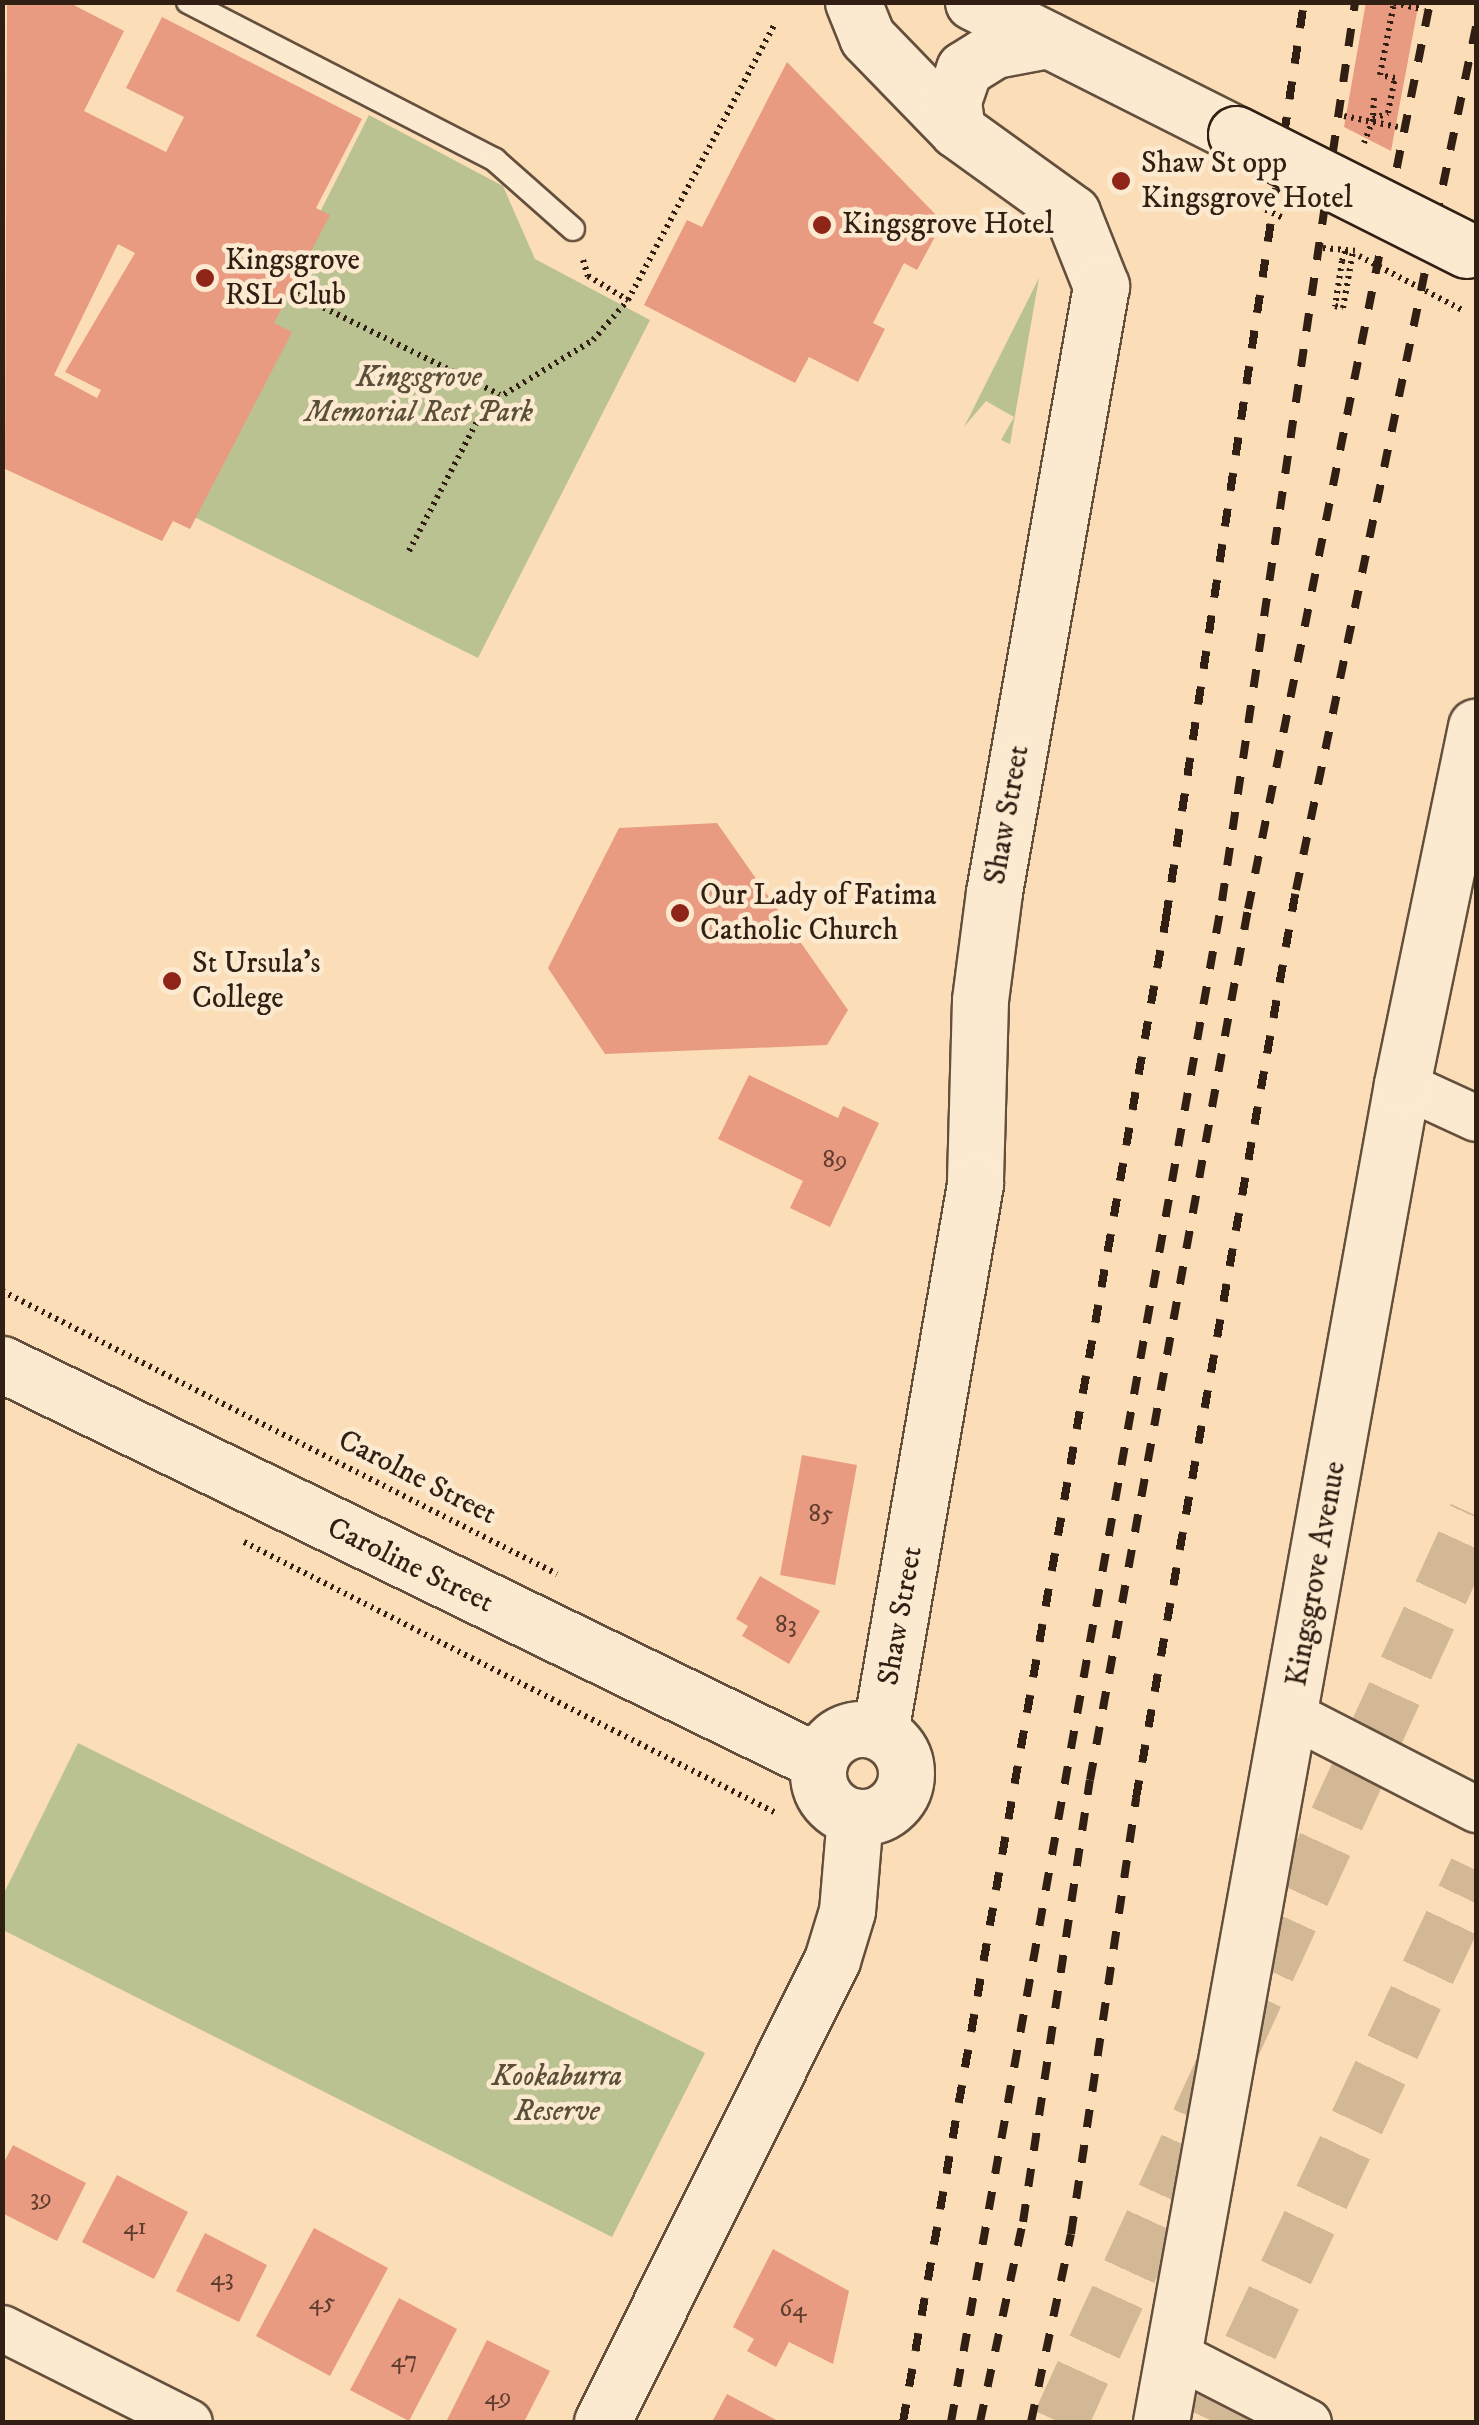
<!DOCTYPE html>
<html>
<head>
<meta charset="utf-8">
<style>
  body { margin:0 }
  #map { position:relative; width:1479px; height:2425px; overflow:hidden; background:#fbdeb7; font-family:"IM FELL DW Pica",serif }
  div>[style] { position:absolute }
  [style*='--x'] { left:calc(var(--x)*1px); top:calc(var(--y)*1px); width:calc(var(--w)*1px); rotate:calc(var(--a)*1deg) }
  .green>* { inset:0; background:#bac292 }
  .building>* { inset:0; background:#e99b81 }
  .motorway-tunnel>* { height:55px; margin-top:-27.5px; transform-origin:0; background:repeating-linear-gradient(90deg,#d3b896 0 55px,transparent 0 83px) }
  .path>* { height:6px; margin-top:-3px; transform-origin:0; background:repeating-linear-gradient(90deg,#311f14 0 2.5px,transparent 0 7.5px) }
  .roads { filter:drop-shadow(2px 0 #644f3d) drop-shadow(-2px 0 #644f3d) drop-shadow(0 2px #644f3d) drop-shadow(0 -2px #644f3d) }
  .service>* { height:22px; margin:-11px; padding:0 11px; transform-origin:11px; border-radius:11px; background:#fcead0 }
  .minor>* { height:45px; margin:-22.5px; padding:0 22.5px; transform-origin:22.5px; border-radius:22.5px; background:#fcead0 }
  .tertiary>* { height:55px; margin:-27.5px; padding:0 27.5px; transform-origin:27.5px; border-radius:27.5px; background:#fcead0 }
  .tertiary>.ring { margin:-27.5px; padding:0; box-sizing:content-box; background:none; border:55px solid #fcead0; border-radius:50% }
  .secondary>* { height:55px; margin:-27.5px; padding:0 27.5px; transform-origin:27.5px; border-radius:27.5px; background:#fcead0 }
  .rail>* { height:8px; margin-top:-4px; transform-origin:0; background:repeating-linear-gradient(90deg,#311f14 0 18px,transparent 0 36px) }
  .path-bridge>* { height:6px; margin-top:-3px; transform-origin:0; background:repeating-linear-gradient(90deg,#311f14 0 2.5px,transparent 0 7.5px) }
  .bridges { filter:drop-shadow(2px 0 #311f14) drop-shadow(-2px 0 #311f14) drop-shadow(0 2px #311f14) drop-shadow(0 -2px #311f14) }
  .secondary-bridge>* { height:55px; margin:-27.5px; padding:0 27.5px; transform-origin:27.5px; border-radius:27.5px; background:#fcead0 }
  .dots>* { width:28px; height:28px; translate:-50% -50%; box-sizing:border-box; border:5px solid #fcead0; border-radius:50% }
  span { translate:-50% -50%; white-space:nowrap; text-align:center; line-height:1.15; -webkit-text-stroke:9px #fcead0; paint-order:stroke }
  .number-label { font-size:25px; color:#5f3e2f }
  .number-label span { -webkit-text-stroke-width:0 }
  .poi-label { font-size:30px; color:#311f14 }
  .left { translate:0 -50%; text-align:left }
  .park-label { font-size:30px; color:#5a503a; font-style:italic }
  .street-label { font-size:30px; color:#311f14 }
  .frame { position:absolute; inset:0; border:5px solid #311f14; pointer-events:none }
</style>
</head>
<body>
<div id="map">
  <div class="green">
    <div style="clip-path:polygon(369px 115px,503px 186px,535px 259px,650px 320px,478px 658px,172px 506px)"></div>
    <div style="clip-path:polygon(1039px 278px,1010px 444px,1001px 440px,1014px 417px,986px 401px,964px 427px)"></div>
    <div style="clip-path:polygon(78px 1743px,705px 2053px,612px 2237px,3px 1930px,3px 1895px)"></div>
  </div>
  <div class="building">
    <div style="clip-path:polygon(evenodd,7px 2px,68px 2px,124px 31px,84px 111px,166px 152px,184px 117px,126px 88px,162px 17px,362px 119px,316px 208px,330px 215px,274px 323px,292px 332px,190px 529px,173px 521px,162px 541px,5px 469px,7px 2px,118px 244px,135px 253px,65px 372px,101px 390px,97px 398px,54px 375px,118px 244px)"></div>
    <div style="clip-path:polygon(1366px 2px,1419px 2px,1391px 151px,1344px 127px)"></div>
    <div style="clip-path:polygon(787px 62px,943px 222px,917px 270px,904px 263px,873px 323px,885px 329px,858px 382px,809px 357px,795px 383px,644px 305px,687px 220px,702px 227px)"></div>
    <div style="clip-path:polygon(717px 823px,848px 1010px,827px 1045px,605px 1054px,548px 968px,619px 828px)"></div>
    <div style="clip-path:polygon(749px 1075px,838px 1118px,843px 1106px,879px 1123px,830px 1227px,790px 1208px,803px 1181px,718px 1139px)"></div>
    <div style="clip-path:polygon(802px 1455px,857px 1465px,835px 1585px,780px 1575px)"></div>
    <div style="clip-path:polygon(760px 1576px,820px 1611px,789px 1664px,742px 1636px,748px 1626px,736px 1619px)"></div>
    <div style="clip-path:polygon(13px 2145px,86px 2183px,57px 2241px,2px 2213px,2px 2166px)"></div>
    <div style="clip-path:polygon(117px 2175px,188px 2212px,154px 2279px,82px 2242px)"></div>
    <div style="clip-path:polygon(314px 2228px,388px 2268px,330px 2376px,256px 2336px)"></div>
    <div style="clip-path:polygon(205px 2233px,267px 2265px,239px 2322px,176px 2291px)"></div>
    <div style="clip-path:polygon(773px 2249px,849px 2291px,833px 2364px,789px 2342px,776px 2367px,747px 2351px,754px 2339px,733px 2327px)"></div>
    <div style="clip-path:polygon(399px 2298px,457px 2329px,409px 2421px,350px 2390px)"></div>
    <div style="clip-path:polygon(487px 2340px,550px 2371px,524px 2422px,446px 2422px)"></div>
    <div style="clip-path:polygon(727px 2394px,780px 2422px,712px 2422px)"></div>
  </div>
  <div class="motorway-tunnel">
    <div style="--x:1060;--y:2422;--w:998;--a:-65.36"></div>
    <div style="--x:1215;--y:2422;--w:611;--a:-64.69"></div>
  </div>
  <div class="path">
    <div style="--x:1374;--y:98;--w:21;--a:93"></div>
    <div style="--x:1373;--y:119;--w:16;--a:-22"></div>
    <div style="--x:1388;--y:113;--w:36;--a:-79"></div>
    <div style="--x:1395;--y:78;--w:15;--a:-169"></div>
    <div style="--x:1380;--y:75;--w:73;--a:-79"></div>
    <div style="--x:1394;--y:3;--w:30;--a:12"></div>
    <div style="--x:1344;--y:116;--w:55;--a:11.5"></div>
    <div style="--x:1323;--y:248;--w:32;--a:5"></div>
    <div style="--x:583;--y:260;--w:17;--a:73"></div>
    <div style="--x:588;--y:276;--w:47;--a:31"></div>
    <div style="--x:1342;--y:261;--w:46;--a:98.8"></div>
    <div style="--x:1335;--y:306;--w:8;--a:14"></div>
    <div style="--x:1343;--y:308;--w:58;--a:-80"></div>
    <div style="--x:290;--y:291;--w:234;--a:26.3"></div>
    <div style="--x:409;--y:551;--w:164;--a:-62.3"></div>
    <div style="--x:485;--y:406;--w:127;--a:-31.4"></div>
    <div style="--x:593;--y:340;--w:53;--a:-48.8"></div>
    <div style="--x:628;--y:300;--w:311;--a:-62"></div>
    <div style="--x:2;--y:1291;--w:623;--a:27.02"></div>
    <div style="--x:244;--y:1542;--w:595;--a:27"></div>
  </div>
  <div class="roads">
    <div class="service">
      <div style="--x:188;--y:2;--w:345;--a:27.2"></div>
      <div style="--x:495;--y:160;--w:104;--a:41.5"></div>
    </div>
    <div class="minor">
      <div style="--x:1402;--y:1084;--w:81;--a:24.7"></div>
      <div style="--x:1293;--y:1715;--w:206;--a:27.2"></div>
      <div style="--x:2;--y:2328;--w:209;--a:26.7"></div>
      <div style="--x:1177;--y:2355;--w:147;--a:27.1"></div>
    </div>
    <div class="tertiary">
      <div style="--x:853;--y:2;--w:38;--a:68"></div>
      <div style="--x:867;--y:37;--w:129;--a:45.9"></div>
      <div style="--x:957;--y:130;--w:142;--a:35.8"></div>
      <div style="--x:1072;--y:213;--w:79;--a:68.3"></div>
      <div style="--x:1101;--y:286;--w:615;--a:100.01"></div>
      <div style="--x:994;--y:892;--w:109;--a:97.4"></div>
      <div style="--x:980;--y:1000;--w:184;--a:91.6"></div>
      <div style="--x:975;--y:1184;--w:556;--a:99.83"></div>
      <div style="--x:2;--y:1364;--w:909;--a:25.97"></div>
      <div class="ring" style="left:818px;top:1729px;width:33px;height:33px"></div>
      <div style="--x:602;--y:2422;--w:516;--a:-63.53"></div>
      <div style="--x:832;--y:1960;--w:51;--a:-73"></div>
      <div style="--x:847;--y:1911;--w:95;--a:-85.2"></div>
    </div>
    <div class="secondary">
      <div style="--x:973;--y:2;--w:294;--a:26.7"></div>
      <div style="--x:957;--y:130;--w:29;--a:-98"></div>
      <div style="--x:953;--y:101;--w:34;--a:-71"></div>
      <div style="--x:964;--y:69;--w:36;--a:-32"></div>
      <div style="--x:995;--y:50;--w:54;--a:-10.7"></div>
      <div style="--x:1161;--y:2422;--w:1360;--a:-79.79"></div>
      <div style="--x:1402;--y:1084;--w:365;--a:-78.3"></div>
    </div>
  </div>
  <div class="rail">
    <div style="--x:903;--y:2422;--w:1527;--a:-80.08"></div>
    <div style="--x:1166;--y:918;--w:926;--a:-81.43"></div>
    <div style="--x:951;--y:2422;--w:1545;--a:-79.9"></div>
    <div style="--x:1222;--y:901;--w:909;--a:-81.58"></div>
    <div style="--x:980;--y:2422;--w:205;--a:-77.9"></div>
    <div style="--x:1023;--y:2222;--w:447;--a:-81.4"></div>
    <div style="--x:1090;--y:1780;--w:885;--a:-79.72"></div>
    <div style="--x:1248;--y:909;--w:925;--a:-78.65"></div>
    <div style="--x:1031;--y:2422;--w:192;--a:-78"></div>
    <div style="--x:1071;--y:2234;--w:441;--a:-81.5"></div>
    <div style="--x:1136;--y:1798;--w:922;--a:-80.01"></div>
    <div style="--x:1296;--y:890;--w:882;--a:-78.22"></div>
  </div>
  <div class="path-bridge">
    <div style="--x:1364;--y:143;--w:26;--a:-69"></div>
    <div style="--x:1232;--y:193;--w:59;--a:26.1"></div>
    <div style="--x:1359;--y:256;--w:119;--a:27.6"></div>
    <div style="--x:1342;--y:261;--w:13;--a:-72"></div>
  </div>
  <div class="bridges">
    <div class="secondary-bridge">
      <div style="--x:1236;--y:134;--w:258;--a:26.7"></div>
    </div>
  </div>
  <div class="dots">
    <div style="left:1121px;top:181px;background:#8f2418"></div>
    <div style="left:822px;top:225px;background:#8f2418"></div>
    <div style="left:205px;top:278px;background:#8f2418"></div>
    <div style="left:680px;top:913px;background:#8f2418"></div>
    <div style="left:172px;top:981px;background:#8f2418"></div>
  </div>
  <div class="number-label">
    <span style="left:835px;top:1160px">89</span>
    <span style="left:821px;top:1514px">85</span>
    <span style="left:786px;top:1625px">83</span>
    <span style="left:41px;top:2198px">39</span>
    <span style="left:135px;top:2227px">41</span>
    <span style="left:222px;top:2278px">43</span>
    <span style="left:322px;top:2302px">45</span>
    <span style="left:793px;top:2309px">64</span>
    <span style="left:404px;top:2360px">47</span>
    <span style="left:498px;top:2397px">49</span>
  </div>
  <div class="poi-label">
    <span class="left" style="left:1141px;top:181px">Shaw St opp<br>Kingsgrove Hotel</span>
    <span class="left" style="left:842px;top:225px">Kingsgrove Hotel</span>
    <span class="left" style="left:225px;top:278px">Kingsgrove<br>RSL Club</span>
    <span class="left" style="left:700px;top:913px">Our Lady of Fatima<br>Catholic Church</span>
    <span class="left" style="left:192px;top:981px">St Ursula's<br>College</span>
  </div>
  <div class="park-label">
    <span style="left:419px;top:395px">Kingsgrove<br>Memorial Rest Park</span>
    <span style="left:557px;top:2094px">Kookaburra<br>Reserve</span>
  </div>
  <div class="street-label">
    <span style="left:1008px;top:815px;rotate:-80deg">Shaw Street</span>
    <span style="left:417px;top:1478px;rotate:27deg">Carolne Street</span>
    <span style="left:410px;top:1566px;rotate:26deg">Caroline Street</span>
    <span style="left:1317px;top:1574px;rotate:-80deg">Kingsgrove Avenue</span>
    <span style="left:901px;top:1616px;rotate:-80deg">Shaw Street</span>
  </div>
  <div class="frame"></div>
</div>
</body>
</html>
